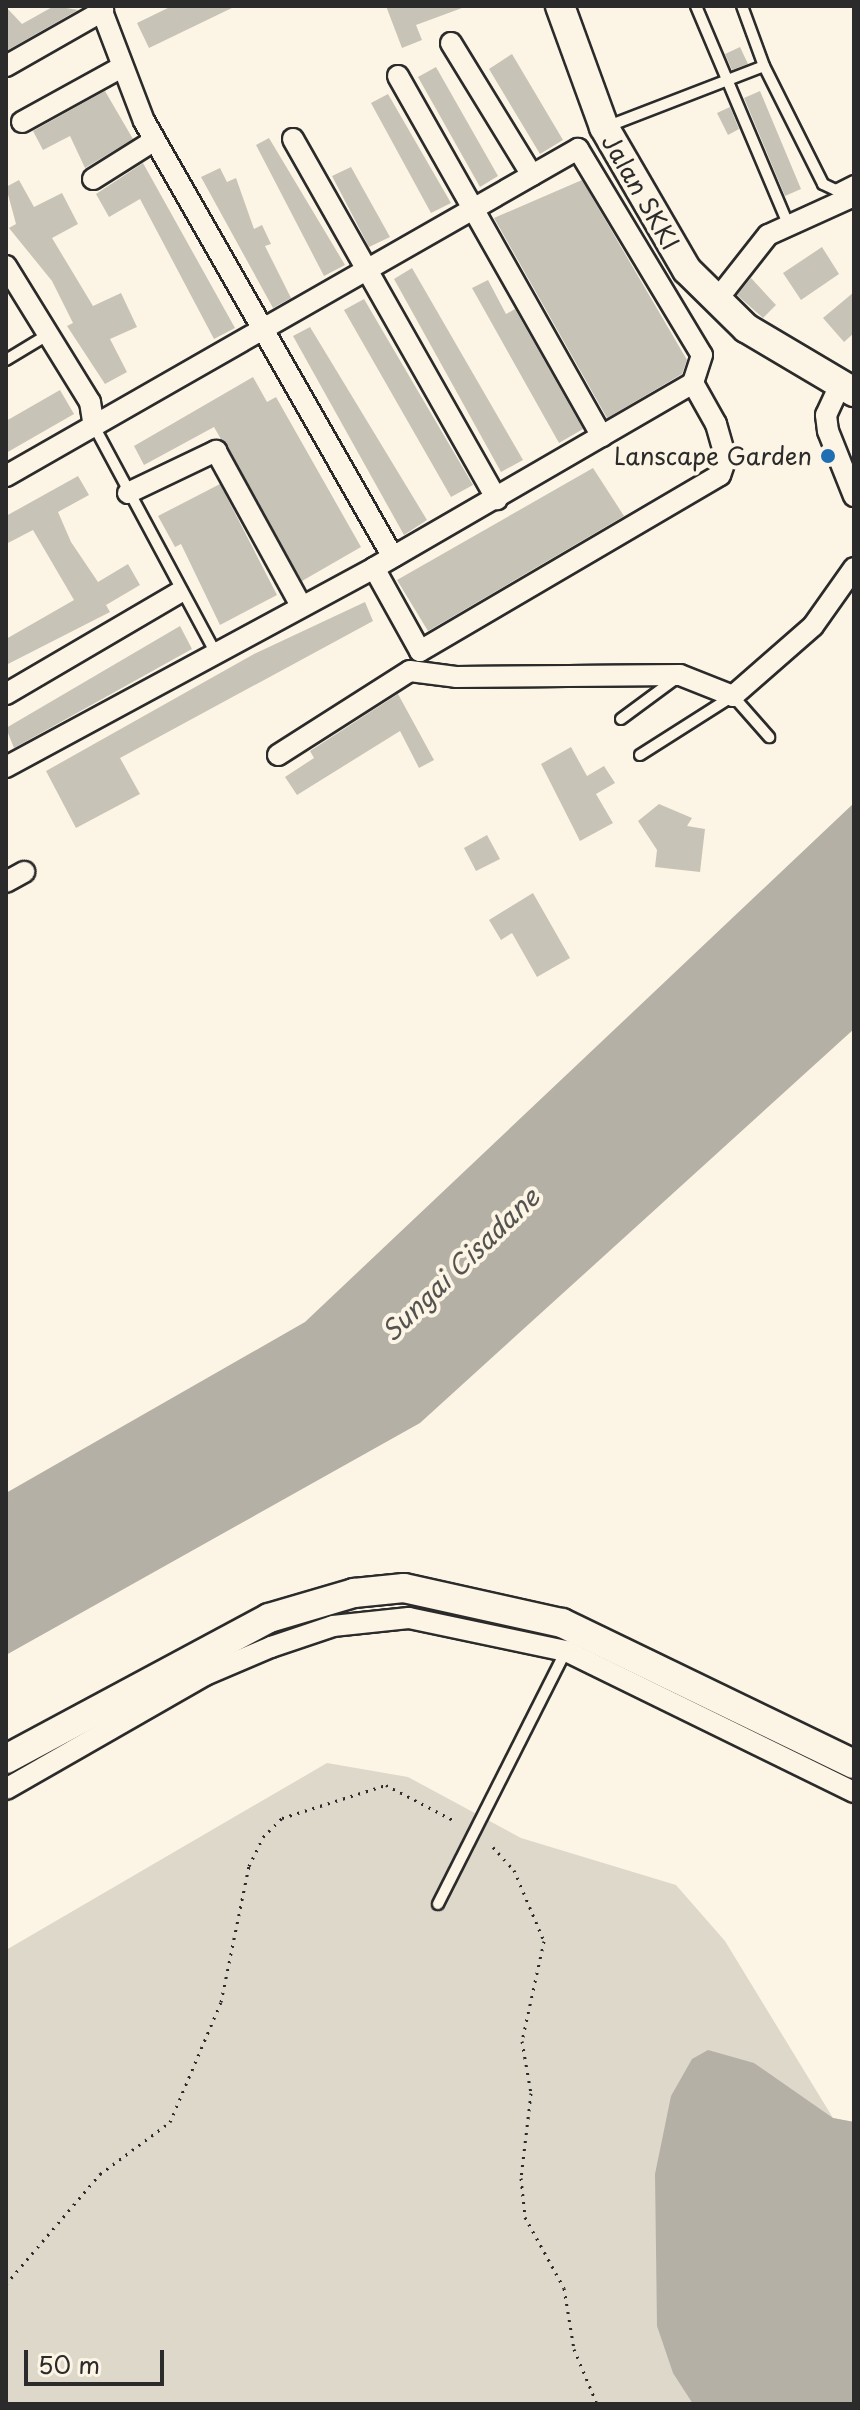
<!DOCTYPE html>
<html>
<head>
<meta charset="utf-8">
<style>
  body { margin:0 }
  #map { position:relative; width:860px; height:2410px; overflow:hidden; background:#fcf5e5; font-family:"Playpen Sans",sans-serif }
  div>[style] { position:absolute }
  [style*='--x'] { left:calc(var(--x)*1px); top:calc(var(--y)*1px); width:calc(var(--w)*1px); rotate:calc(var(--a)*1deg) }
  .green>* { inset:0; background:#ded8ca }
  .water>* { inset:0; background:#b4b0a5 }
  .building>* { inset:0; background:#c8c3b7 }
  .path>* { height:3px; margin-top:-1.5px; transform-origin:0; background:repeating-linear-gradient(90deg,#2b2b2b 0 2px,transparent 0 8px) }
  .roads { filter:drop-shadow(2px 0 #2b2b2b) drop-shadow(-2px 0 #2b2b2b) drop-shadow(0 2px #2b2b2b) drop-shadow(0 -2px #2b2b2b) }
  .lane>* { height:10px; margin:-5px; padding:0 5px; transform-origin:5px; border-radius:5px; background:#fcf5e5 }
  .street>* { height:20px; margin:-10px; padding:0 10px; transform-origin:10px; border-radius:10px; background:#fcf5e5 }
  .secondary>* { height:28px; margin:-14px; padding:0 14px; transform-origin:14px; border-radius:14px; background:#fcf5e5 }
  .dots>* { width:22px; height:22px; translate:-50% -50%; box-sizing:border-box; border:4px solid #fcf5e5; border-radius:50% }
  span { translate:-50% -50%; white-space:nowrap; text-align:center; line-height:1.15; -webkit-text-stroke:8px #fcf5e5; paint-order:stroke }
  .street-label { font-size:24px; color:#2b2b2b }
  .poi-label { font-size:24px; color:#2b2b2b }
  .right { translate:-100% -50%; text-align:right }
  .water-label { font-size:26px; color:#545350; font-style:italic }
  .frame { position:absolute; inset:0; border:8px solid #2b2b2b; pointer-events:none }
  .scale { position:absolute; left:24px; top:2350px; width:140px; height:36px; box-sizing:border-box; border:4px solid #2b2b2b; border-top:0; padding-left:10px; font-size:24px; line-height:28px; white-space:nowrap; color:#2b2b2b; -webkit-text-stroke:6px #fcf5e5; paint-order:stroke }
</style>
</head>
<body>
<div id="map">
  <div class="green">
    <div style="clip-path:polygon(327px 1763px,408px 1777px,521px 1838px,676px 1885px,725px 1941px,833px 2118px,854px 2122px,854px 2404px,6px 2404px,6px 1950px)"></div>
  </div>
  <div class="water">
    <div style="clip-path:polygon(854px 803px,854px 1029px,420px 1423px,6px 1655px,6px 1493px,305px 1322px)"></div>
    <div style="clip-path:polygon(708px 2050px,754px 2063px,833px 2118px,854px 2122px,854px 2404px,693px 2404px,673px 2373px,657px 2326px,655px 2174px,671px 2096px,692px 2059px)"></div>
  </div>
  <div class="building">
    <div style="clip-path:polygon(54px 6px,78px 10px,6px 51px,6px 7px,22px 24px)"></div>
    <div style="clip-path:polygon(172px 6px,236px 6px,149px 48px,137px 23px)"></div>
    <div style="clip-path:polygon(386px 6px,462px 6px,462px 8px,416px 25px,422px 40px,402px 48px)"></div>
    <div style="clip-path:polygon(740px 47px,748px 64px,732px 70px,725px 54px)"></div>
    <div style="clip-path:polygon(512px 54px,563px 140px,540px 154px,489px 69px)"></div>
    <div style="clip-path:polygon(436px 67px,498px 176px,480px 187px,418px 77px)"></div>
    <div style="clip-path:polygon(105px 91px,133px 139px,85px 168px,70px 136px,43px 150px,33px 131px)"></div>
    <div style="clip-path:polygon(760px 91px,801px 189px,785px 196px,744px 98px)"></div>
    <div style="clip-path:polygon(388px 94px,451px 203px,431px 213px,371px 103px)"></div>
    <div style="clip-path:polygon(730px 107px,739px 129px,728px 135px,717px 113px)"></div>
    <div style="clip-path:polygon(269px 138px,345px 265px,324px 276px,256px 145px)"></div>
    <div style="clip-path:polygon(143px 163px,235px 328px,214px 339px,140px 199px,109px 217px,96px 194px)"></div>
    <div style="clip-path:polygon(351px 167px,390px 237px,369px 247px,332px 176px)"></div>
    <div style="clip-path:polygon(220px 168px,227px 182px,236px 178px,254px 229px,262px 225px,271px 244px,265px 246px,291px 298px,273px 308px,201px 177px)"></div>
    <div style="clip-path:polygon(19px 180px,34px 207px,62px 193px,78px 224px,52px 238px,93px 306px,121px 293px,137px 327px,110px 339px,127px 372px,105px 384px,67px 326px,73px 323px,52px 281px,9px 228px,16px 224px,6px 187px)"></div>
    <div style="clip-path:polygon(582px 180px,687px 360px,682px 374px,607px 418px,494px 218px)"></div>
    <div style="clip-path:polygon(822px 247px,839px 274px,801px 300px,783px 273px)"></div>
    <div style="clip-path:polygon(412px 268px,523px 460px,501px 472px,394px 279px)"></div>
    <div style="clip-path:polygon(751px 278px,776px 305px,763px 318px,737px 295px)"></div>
    <div style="clip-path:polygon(488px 280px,506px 314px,515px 309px,583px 429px,559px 443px,472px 288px)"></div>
    <div style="clip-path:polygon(854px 292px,854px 333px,844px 342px,823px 318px)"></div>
    <div style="clip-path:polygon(364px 299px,473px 485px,451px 497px,344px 310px)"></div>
    <div style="clip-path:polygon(310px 327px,427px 520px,404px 535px,293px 336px)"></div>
    <div style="clip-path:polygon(253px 377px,267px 402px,276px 397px,361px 547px,302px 581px,214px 427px,144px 465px,134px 446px)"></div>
    <div style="clip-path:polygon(60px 390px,74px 414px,6px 453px,6px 421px)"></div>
    <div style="clip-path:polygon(593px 468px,624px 516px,428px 631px,397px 580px)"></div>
    <div style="clip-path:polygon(78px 476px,89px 495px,58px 512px,71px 542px,98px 582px,128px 564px,140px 585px,106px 605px,110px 612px,6px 665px,6px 639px,74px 600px,33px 530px,6px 544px,6px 516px)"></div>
    <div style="clip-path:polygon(220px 484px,277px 595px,220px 625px,181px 544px,175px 547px,158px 516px)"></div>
    <div style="clip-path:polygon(365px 602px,373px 621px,120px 758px,140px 794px,76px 828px,46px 771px,254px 654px)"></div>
    <div style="clip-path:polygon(180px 626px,192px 649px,14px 748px,6px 728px)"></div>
    <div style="clip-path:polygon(398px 694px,434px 760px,419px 768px,400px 731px,297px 795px,285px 777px,314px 758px,310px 751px)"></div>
    <div style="clip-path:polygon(571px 747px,587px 776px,604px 766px,615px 783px,596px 794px,613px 823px,580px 841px,541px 764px)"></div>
    <div style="clip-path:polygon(659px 804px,692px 818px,687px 826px,705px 829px,700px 872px,655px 867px,657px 850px,638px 821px)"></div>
    <div style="clip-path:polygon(487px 835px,500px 859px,476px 871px,464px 848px)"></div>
    <div style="clip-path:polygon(533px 893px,570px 958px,537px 977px,512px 933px,501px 940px,489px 920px)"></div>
  </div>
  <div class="path">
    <div style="--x:493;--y:1847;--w:31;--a:48"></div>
    <div style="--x:514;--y:1870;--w:77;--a:67.1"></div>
    <div style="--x:544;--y:1941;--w:102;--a:102.4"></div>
    <div style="--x:522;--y:2041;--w:53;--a:80.2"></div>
    <div style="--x:531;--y:2093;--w:86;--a:96.7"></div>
    <div style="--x:521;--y:2178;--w:39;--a:84"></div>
    <div style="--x:525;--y:2217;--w:81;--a:61.2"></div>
    <div style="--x:564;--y:2288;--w:62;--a:80.7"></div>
    <div style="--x:574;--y:2349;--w:60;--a:67.3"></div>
    <div style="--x:6;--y:2284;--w:145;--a:-49.5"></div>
    <div style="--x:100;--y:2174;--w:87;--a:-36.6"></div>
    <div style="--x:170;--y:2122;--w:130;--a:-67"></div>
    <div style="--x:221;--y:2002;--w:139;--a:-78.4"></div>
    <div style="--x:249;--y:1866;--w:32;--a:-64"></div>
    <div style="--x:263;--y:1837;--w:27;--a:-45"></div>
    <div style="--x:282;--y:1818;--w:109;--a:-17.6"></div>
    <div style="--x:386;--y:1785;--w:78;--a:27.6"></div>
  </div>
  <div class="roads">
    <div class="lane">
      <div style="--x:696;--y:6;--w:237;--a:67.1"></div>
      <div style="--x:764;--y:66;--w:132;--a:63.4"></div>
      <div style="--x:823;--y:184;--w:14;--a:25"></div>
      <div style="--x:836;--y:190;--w:20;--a:-27"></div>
      <div style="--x:606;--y:127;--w:169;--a:-21.1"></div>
      <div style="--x:764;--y:66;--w:64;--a:-110.1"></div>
      <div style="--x:6;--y:360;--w:50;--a:-31.2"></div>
      <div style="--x:94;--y:426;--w:256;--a:61.8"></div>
      <div style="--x:621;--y:719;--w:67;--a:-36.5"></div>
      <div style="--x:640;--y:755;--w:110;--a:-32.4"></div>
      <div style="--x:733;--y:696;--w:55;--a:48.7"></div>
      <div style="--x:438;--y:1904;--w:284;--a:-63.2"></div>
    </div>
    <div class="street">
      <div style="--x:100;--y:6;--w:123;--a:69.1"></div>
      <div style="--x:144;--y:121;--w:502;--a:60.27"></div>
      <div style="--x:451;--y:43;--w:155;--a:58.5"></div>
      <div style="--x:6;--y:66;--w:112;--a:-29.6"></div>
      <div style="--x:398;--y:76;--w:414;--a:60.5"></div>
      <div style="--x:22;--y:122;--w:114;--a:-28.8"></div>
      <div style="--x:293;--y:139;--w:414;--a:60.5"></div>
      <div style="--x:93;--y:179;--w:73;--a:-32.2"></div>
      <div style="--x:6;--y:266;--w:160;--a:58.3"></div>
      <div style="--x:90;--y:402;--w:24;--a:81"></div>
      <div style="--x:716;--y:301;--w:84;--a:-51.8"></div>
      <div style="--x:768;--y:235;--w:94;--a:-24.4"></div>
      <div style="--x:840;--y:385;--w:33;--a:115"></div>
      <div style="--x:826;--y:415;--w:16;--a:83"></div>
      <div style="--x:828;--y:431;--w:70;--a:68.2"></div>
      <div style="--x:6;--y:476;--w:659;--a:-29.76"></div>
      <div style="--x:578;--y:149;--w:240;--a:59"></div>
      <div style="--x:702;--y:355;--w:29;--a:108"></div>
      <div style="--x:128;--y:493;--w:98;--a:-25.5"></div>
      <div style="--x:216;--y:451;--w:175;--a:61.2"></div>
      <div style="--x:6;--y:694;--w:199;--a:-30.4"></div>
      <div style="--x:278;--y:755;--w:156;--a:-32.5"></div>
      <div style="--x:410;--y:671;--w:46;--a:7.4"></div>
      <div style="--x:456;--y:677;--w:224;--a:-0.5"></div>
      <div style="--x:680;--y:675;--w:57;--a:21.6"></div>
      <div style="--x:733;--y:696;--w:106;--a:-41.2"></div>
      <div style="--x:813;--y:626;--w:71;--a:-54.7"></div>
      <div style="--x:6;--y:767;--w:418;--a:-28.4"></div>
      <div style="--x:374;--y:568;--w:369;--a:-30.1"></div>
      <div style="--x:693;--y:383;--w:47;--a:60.7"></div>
      <div style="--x:716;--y:424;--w:35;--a:74"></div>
      <div style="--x:726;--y:458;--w:18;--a:109"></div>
      <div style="--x:720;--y:475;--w:348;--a:149.6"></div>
      <div style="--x:420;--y:651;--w:95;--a:-119"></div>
      <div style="--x:6;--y:882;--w:21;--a:-29"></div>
      <div style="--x:6;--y:1789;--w:229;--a:-29.8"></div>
      <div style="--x:205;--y:1675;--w:72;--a:-23"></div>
      <div style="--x:271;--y:1647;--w:65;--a:-18.7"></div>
      <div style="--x:333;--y:1626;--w:76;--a:-6"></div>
      <div style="--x:409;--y:1618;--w:160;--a:11.9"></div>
      <div style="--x:566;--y:1651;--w:321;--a:26.1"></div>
    </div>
    <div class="secondary">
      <div style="--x:560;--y:6;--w:129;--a:70"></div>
      <div style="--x:604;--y:127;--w:165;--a:59.9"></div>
      <div style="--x:687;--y:270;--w:83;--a:44.5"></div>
      <div style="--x:746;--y:328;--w:126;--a:30.7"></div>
      <div style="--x:6;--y:1759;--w:298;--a:-28.2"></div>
      <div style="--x:269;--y:1618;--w:89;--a:-16.4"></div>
      <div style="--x:354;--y:1593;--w:50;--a:-5.7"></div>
      <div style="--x:404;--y:1588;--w:162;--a:12.5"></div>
      <div style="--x:562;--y:1623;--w:324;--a:25.8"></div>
    </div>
  </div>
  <div class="dots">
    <div style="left:828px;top:456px;background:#1f6fb2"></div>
  </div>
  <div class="street-label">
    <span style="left:641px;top:192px;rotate:60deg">Jalan SKKI</span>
  </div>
  <div class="poi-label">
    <span class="right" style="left:812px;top:456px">Lanscape Garden</span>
  </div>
  <div class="water-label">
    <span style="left:460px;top:1264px;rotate:-44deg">Sungai Cisadane</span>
  </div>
  <div class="frame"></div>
  <div class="scale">50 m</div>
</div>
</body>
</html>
